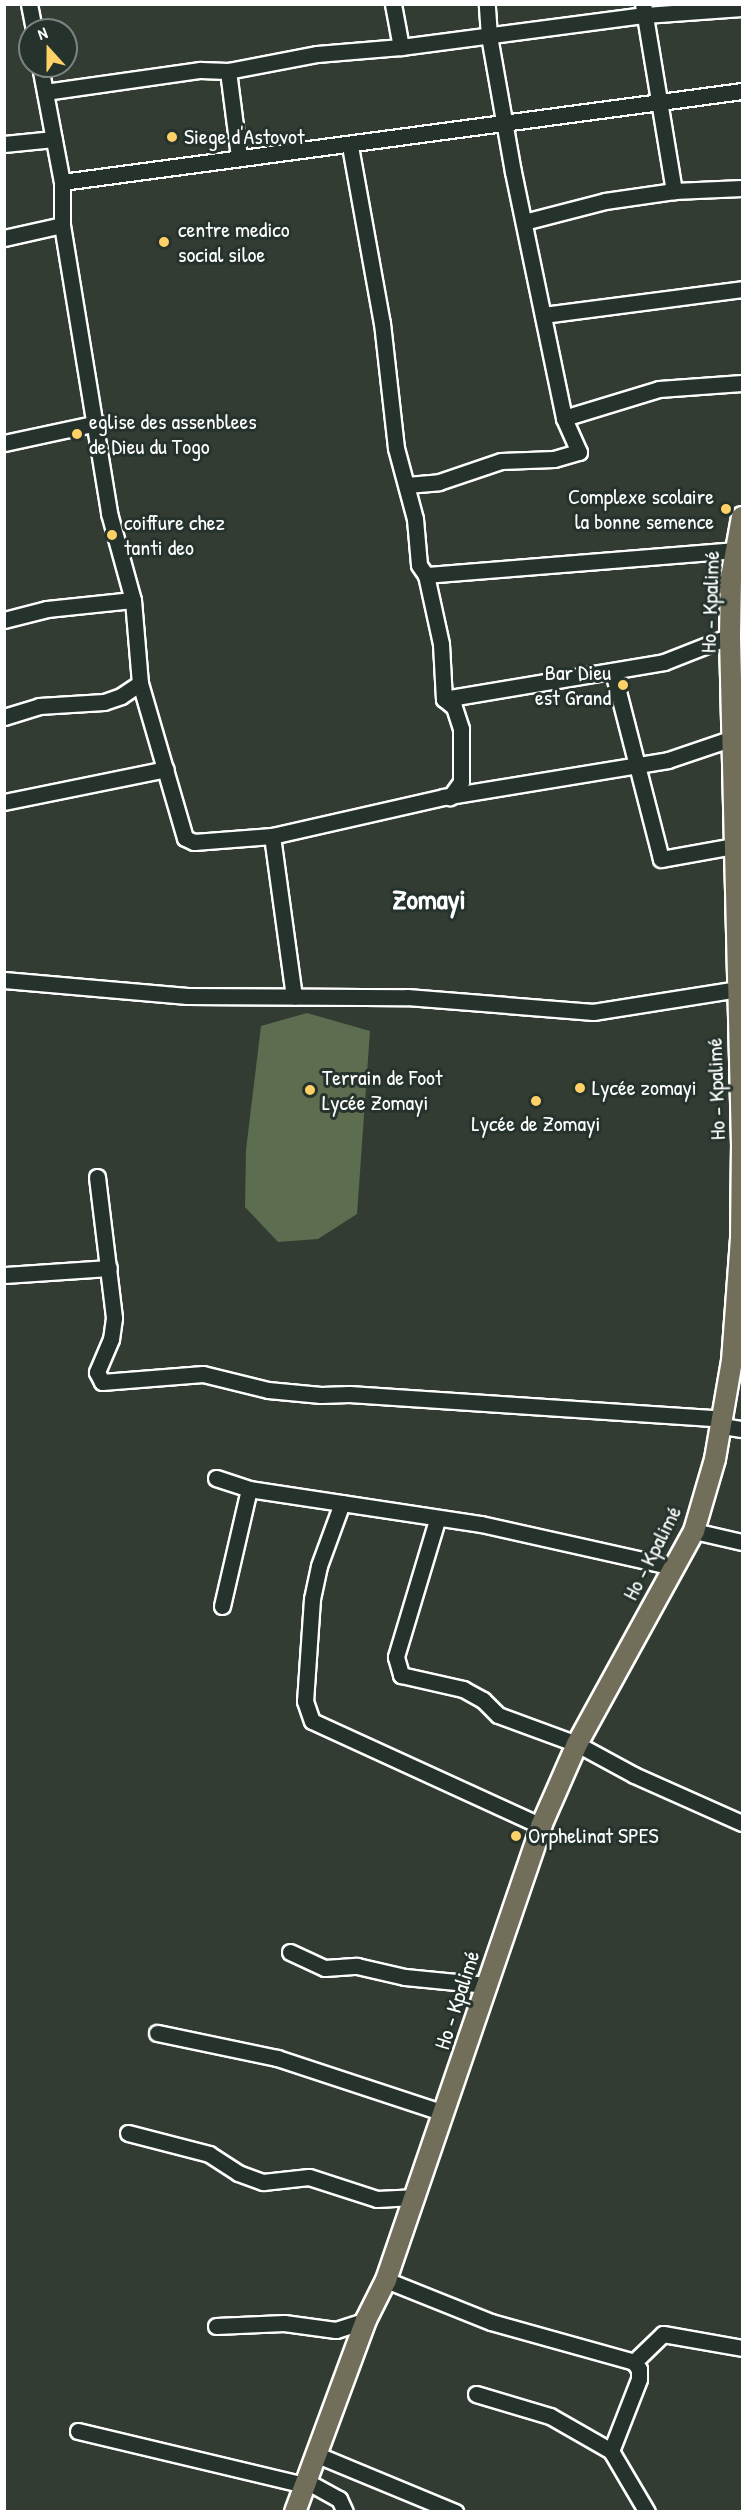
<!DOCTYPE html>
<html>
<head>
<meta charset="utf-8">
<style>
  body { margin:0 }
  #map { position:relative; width:747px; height:2516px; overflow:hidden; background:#323c33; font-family:"Patrick Hand",sans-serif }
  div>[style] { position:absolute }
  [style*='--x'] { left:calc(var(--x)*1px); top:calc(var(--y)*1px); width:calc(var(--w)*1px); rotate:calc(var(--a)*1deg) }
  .green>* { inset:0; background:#5d6d4f }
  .roads { filter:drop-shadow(2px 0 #fff) drop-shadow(-2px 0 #fff) drop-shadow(0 2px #fff) drop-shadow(0 -2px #fff) }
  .minor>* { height:15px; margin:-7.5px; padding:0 7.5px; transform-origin:7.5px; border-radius:7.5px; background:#26332d }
  .major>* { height:20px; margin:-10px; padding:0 10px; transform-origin:10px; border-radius:10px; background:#716e59 }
  .dots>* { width:16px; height:16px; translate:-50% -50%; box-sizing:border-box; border:3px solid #26332d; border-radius:50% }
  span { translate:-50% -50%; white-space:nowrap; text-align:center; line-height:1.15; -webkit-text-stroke:6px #26332d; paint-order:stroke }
  .poi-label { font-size:22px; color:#fff }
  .left { translate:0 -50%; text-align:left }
  .right { translate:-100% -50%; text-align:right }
  .street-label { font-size:22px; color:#fff }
  .district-label { font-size:28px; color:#fff; font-weight:700 }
  .frame { position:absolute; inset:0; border:6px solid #fff; pointer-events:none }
  .north { position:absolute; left:18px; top:18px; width:60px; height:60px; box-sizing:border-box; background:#26332d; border:2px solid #7d8581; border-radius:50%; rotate:339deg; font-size:16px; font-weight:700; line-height:24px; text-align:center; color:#fff }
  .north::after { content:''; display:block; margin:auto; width:21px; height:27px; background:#ffd166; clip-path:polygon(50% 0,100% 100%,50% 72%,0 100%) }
</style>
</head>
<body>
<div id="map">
  <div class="green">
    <div style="clip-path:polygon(307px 1013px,370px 1031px,357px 1214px,318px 1239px,278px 1242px,245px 1207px,246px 1150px,261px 1026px)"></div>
  </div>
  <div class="roads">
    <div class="minor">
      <div style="--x:29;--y:4;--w:26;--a:79"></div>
      <div style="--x:393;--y:4;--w:44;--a:79.5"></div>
      <div style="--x:643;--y:4;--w:190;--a:80.6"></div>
      <div style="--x:40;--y:66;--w:118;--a:79.3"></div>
      <div style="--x:62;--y:182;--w:43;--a:90"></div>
      <div style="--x:62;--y:225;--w:292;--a:80.7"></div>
      <div style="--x:109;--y:513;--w:90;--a:74.6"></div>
      <div style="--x:133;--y:600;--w:83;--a:85.2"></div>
      <div style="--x:140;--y:683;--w:161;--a:73.8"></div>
      <div style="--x:185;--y:838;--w:10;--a:24"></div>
      <div style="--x:194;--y:842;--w:78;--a:-4.4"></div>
      <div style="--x:272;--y:836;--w:175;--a:-12.8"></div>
      <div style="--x:443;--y:797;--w:228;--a:-9.3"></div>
      <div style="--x:668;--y:760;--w:69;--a:-18.7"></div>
      <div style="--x:228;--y:71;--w:87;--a:82.7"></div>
      <div style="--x:45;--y:92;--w:157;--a:-8.1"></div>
      <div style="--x:200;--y:70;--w:28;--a:2"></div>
      <div style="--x:228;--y:71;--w:91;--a:-10.8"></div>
      <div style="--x:317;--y:54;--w:84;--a:-4.8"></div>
      <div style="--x:401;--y:47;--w:246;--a:-7.5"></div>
      <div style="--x:645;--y:15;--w:97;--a:-4.1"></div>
      <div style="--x:4;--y:144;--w:50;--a:-5.7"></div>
      <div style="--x:350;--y:146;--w:180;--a:79.8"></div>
      <div style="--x:382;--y:323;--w:126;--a:83.6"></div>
      <div style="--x:396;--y:448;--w:73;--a:75"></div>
      <div style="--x:415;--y:519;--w:46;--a:85"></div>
      <div style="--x:419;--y:565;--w:12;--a:55"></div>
      <div style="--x:426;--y:575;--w:71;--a:77.7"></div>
      <div style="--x:441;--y:644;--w:55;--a:86.9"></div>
      <div style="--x:444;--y:699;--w:13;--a:39"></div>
      <div style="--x:454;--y:707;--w:23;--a:72"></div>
      <div style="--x:461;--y:729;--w:53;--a:90"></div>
      <div style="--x:461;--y:782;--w:19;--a:126"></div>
      <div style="--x:62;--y:182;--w:686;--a:-7.62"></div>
      <div style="--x:524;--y:222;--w:84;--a:-14.5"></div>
      <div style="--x:605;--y:201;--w:70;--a:-8.2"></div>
      <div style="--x:674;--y:191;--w:68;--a:-2.5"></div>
      <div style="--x:4;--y:238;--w:59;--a:-12.6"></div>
      <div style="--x:543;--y:315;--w:201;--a:-7.4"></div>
      <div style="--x:564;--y:418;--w:99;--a:-17"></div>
      <div style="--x:659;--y:389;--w:83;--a:-4.1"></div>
      <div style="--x:4;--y:443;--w:95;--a:-12.1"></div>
      <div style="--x:407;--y:485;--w:32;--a:-5"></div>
      <div style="--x:439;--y:482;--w:65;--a:-18.7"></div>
      <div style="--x:501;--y:461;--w:53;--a:-2.2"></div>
      <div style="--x:554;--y:459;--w:26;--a:-16"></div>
      <div style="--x:579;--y:452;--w:37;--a:-114"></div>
      <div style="--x:564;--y:418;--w:251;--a:-101.7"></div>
      <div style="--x:513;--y:172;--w:138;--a:-100"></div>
      <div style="--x:489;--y:36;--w:32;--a:-94"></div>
      <div style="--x:426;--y:575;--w:310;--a:-4.6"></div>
      <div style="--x:4;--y:620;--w:44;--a:-14.3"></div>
      <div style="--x:47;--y:609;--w:86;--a:-6"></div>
      <div style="--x:613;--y:672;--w:193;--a:75.6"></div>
      <div style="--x:661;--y:859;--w:74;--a:-10.1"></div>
      <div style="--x:444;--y:699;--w:223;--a:-9.5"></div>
      <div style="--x:664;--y:662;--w:71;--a:-21.5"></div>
      <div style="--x:4;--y:717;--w:37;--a:-17"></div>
      <div style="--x:39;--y:706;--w:65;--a:-3.5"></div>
      <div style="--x:104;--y:702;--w:18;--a:-19"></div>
      <div style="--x:121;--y:696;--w:23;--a:-34"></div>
      <div style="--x:4;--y:802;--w:165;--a:-11.5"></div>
      <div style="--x:272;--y:836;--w:162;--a:82.2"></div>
      <div style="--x:4;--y:980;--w:184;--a:5"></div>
      <div style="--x:187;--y:996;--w:220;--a:0.3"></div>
      <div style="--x:407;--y:997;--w:187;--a:4.6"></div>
      <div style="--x:593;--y:1012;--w:147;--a:-9"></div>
      <div style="--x:97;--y:1177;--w:142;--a:83.1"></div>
      <div style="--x:114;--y:1318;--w:21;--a:98"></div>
      <div style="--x:111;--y:1339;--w:36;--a:113"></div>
      <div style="--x:97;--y:1372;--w:11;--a:63"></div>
      <div style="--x:102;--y:1382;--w:101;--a:-4.5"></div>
      <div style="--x:203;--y:1374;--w:67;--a:13.8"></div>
      <div style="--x:268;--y:1390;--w:53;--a:5.4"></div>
      <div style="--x:321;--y:1395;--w:28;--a:-2"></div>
      <div style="--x:349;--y:1394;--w:375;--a:3.8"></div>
      <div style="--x:4;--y:1275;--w:105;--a:-3.8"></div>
      <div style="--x:722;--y:1426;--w:20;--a:9"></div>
      <div style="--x:216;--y:1478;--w:35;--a:18"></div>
      <div style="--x:249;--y:1489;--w:235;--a:8.6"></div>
      <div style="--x:481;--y:1524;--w:198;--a:12.6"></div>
      <div style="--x:342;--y:1503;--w:67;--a:110.1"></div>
      <div style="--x:319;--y:1566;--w:34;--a:102"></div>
      <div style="--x:312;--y:1599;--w:102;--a:93.9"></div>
      <div style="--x:305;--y:1701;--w:21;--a:71"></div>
      <div style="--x:312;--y:1721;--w:252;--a:24.6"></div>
      <div style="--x:437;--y:1520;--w:143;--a:106.7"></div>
      <div style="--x:396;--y:1657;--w:19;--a:74"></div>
      <div style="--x:401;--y:1675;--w:64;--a:12.7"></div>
      <div style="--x:463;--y:1689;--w:23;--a:29"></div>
      <div style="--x:483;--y:1700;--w:21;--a:45"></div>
      <div style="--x:498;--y:1715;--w:84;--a:20.2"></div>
      <div style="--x:577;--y:1744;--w:65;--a:28.5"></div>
      <div style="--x:634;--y:1775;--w:118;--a:24"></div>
      <div style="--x:694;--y:1531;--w:49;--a:12.9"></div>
      <div style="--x:222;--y:1606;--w:120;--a:-77"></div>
      <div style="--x:290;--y:1952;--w:38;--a:25"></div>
      <div style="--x:325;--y:1968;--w:32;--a:-4"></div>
      <div style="--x:357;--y:1966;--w:49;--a:12.9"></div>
      <div style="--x:405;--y:1977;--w:82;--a:5.6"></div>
      <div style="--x:157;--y:2033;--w:123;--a:11.8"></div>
      <div style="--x:277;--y:2058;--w:176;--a:18.2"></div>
      <div style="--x:128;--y:2133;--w:84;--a:14.5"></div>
      <div style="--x:209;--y:2154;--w:35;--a:33"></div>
      <div style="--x:238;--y:2173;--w:27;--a:20"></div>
      <div style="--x:263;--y:2182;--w:46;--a:-6.2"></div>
      <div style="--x:309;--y:2177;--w:71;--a:17.9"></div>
      <div style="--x:377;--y:2199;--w:36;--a:-3"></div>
      <div style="--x:386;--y:2280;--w:113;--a:21.8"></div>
      <div style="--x:491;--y:2322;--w:148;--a:15.6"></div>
      <div style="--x:634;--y:2362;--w:40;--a:-44"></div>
      <div style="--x:663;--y:2334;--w:80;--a:10"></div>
      <div style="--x:216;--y:2326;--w:68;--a:-2.5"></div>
      <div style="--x:284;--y:2323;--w:52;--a:7.7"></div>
      <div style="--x:336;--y:2330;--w:32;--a:-18"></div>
      <div style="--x:476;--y:2394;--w:77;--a:16.6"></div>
      <div style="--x:550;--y:2416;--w:70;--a:29.8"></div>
      <div style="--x:611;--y:2451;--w:77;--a:-68.7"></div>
      <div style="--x:639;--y:2379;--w:10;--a:-90"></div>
      <div style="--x:639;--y:2369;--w:9;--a:-126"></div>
      <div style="--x:78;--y:2431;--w:233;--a:13.4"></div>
      <div style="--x:611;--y:2451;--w:71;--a:59.5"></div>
      <div style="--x:315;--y:2454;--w:152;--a:22.5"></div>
      <div style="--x:306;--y:2481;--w:38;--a:29"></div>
      <div style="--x:339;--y:2499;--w:14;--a:65"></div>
    </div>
    <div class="major">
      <div style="--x:295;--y:2512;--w:205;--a:-69.7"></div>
      <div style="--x:366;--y:2320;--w:45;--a:-63.4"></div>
      <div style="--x:386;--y:2280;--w:480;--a:-71.1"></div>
      <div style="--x:541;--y:1826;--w:90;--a:-66.3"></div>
      <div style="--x:577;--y:1744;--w:243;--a:-61.2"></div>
      <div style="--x:694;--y:1531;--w:75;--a:-73.7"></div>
      <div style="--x:715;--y:1459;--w:99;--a:-80.2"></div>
      <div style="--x:732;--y:1361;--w:123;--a:-85.8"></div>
      <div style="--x:741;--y:1238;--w:92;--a:-89.4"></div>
      <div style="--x:742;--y:1146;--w:510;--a:-91.35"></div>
      <div style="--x:730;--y:636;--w:58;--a:-89"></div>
      <div style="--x:731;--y:578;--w:62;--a:-79.8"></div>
    </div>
  </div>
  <div class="dots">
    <div style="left:172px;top:137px;background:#ffd166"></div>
    <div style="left:164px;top:242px;background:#ffd166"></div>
    <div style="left:77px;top:434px;background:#ffd166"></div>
    <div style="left:726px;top:509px;background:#ffd166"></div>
    <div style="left:112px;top:535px;background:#ffd166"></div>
    <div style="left:623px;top:685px;background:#ffd166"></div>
    <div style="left:580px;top:1088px;background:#ffd166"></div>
    <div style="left:310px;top:1090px;background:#ffd166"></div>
    <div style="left:536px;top:1101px;background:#ffd166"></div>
    <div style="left:516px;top:1836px;background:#ffd166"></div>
  </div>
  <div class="poi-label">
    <span class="left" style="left:184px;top:137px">Siege d'Astovot</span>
    <span class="left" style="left:178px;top:242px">centre medico<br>social siloe</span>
    <span class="left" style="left:89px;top:434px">eglise des assenblees<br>de Dieu du Togo</span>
    <span class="right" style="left:714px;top:509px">Complexe scolaire<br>la bonne semence</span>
    <span class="left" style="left:124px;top:535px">coiffure chez<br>tanti deo</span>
    <span class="right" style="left:611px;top:685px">Bar Dieu<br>est Grand</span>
    <span class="left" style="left:322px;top:1090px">Terrain de Foot<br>Lycée Zomayi</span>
    <span class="left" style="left:592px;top:1088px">Lycée zomayi</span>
    <span style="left:536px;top:1124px">Lycée de Zomayi</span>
    <span class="left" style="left:528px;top:1836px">Orphelinat SPES</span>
  </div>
  <div class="street-label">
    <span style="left:710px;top:602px;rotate:-88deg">Ho - Kpalimé</span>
    <span style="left:716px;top:1089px;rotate:-92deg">Ho - Kpalimé</span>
    <span style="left:652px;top:1553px;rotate:-63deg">Ho - Kpalimé</span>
    <span style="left:457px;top:2000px;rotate:-72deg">Ho - Kpalimé</span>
  </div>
  <div class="district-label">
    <span style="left:429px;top:899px">Zomayi</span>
  </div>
  <div class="frame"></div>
  <div class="north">N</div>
</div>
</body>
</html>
